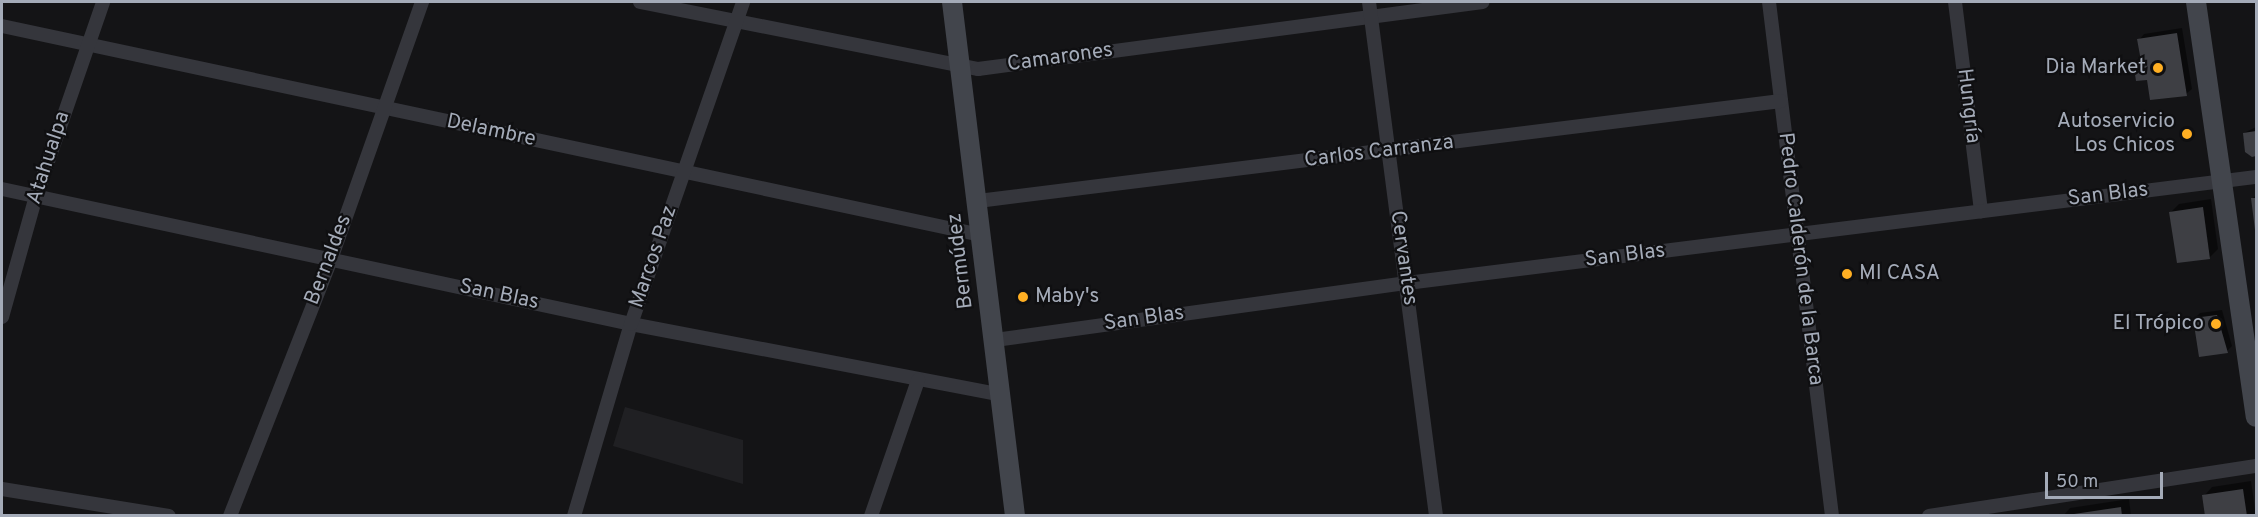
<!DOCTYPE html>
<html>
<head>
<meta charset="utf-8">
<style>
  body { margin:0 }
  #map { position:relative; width:2258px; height:517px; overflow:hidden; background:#141416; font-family:Overpass,sans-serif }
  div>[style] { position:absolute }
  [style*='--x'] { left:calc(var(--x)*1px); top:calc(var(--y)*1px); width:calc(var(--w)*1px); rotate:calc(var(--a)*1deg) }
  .built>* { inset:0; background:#202023 }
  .shadow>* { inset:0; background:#0007 }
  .building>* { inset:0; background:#3e3f44 }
  .street>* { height:14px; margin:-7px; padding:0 7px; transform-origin:7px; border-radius:7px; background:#35363c }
  .secondary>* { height:20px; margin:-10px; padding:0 10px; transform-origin:10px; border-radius:10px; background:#42454c }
  .dots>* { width:16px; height:16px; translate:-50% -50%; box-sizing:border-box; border:3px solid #0f0f11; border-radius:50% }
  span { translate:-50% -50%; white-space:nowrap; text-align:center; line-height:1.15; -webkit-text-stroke:4.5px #0f0f11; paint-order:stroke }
  .street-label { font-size:21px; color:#a4abb8 }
  .poi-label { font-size:21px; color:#a4abb8 }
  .right { translate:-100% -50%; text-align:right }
  .left { translate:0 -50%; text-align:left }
  .frame { position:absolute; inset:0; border:3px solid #a4abb8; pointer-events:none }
  .scale { position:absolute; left:2045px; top:472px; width:118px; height:27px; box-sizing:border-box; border:3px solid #a4abb8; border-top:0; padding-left:8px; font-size:18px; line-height:21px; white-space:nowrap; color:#a4abb8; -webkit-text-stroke:4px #0f0f11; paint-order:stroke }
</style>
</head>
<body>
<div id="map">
  <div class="built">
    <div style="clip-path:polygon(625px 407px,743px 440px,743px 484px,613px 446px)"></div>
  </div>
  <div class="shadow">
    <div style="clip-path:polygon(2182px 28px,2192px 89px,2186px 94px,2149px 78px,2135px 62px,2142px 56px,2139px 40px,2144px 34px)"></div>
    <div style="clip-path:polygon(2256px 127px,2256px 155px,2252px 155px,2244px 133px)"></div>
    <div style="clip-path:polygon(2256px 195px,2256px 227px,2252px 199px)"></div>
    <div style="clip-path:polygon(2211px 199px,2218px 249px,2209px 258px,2171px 212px,2179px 204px)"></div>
    <div style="clip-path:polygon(2222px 310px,2232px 346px,2227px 351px,2194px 319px,2200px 313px)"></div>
    <div style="clip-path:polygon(2251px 481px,2256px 516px,2206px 516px,2204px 496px,2212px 487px)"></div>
    <div style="clip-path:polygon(2129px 499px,2131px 516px,2063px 516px,2070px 508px)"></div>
  </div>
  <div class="building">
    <div style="clip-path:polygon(2177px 33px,2187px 96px,2150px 100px,2147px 80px,2136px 81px,2133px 61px,2141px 61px,2137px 39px)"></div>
    <div style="clip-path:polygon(2256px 131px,2256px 156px,2252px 157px,2245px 152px,2243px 133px)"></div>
    <div style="clip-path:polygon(2251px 198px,2256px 198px,2256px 230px,2255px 230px)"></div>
    <div style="clip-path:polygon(2203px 207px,2210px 259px,2177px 263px,2169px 212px)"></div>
    <div style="clip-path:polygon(2217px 315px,2228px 353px,2199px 357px,2193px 318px)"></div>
    <div style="clip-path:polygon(2243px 489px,2247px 516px,2205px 516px,2202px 495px)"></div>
    <div style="clip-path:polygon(2121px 507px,2122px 516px,2074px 516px,2074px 514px)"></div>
  </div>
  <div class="street">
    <div style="--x:640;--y:2;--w:345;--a:11.2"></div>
    <div style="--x:978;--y:69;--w:509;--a:-7.56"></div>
    <div style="--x:1369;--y:2;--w:518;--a:82.57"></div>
    <div style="--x:1769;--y:2;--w:518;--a:83.01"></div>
    <div style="--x:1955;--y:2;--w:211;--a:82.9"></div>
    <div style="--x:2;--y:26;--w:1001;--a:12.05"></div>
    <div style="--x:2;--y:189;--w:643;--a:12.11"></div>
    <div style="--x:631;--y:324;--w:375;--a:10.8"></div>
    <div style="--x:978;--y:201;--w:809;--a:-7.1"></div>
    <div style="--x:2;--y:317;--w:126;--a:-74.3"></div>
    <div style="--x:36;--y:196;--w:205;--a:-70.9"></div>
    <div style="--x:995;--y:340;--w:416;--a:-7.9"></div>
    <div style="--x:1407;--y:283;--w:856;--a:-7.12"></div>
    <div style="--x:2;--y:489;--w:169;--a:9.2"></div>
    <div style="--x:230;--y:516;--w:276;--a:-68.5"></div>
    <div style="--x:331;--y:259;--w:273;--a:-70.5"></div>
    <div style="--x:574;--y:516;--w:200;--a:-73.5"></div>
    <div style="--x:631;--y:324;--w:341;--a:-70.8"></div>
    <div style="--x:871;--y:516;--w:144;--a:-70.9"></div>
    <div style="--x:1929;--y:516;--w:331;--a:-8.7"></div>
  </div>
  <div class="secondary">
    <div style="--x:952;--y:2;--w:518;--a:83.01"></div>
    <div style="--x:2196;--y:2;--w:419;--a:81.8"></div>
  </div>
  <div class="dots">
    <div style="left:2158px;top:68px;background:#ffaf23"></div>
    <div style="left:2187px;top:134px;background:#ffaf23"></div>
    <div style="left:1847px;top:274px;background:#ffaf23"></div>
    <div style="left:1023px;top:297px;background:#ffaf23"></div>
    <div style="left:2216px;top:324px;background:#ffaf23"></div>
  </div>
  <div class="street-label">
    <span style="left:1060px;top:58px;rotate:-8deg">Camarones</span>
    <span style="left:1968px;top:106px;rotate:83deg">Hungría</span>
    <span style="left:491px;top:131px;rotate:12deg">Delambre</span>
    <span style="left:1379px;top:152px;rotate:-7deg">Carlos Carranza</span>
    <span style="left:49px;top:158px;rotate:-72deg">Atahualpa</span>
    <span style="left:2108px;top:195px;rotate:-7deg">San Blas</span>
    <span style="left:1625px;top:256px;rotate:-7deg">San Blas</span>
    <span style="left:654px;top:257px;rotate:-71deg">Marcos Paz</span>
    <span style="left:1403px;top:258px;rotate:82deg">Cervantes</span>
    <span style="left:1800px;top:259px;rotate:83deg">Pedro Calderón de la Barca</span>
    <span style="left:329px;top:260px;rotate:-69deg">Bernaldes</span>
    <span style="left:961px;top:261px;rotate:-97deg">Bermúdez</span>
    <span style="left:499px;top:295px;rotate:12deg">San Blas</span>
    <span style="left:1144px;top:319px;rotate:-8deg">San Blas</span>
  </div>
  <div class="poi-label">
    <span class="right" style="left:2146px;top:68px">Dia Market</span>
    <span class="right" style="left:2175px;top:134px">Autoservicio<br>Los Chicos</span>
    <span class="left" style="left:1859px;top:274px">MI CASA</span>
    <span class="left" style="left:1035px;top:297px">Maby's</span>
    <span class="right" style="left:2204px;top:324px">El Trópico</span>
  </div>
  <div class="frame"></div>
  <div class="scale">50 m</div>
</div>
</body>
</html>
